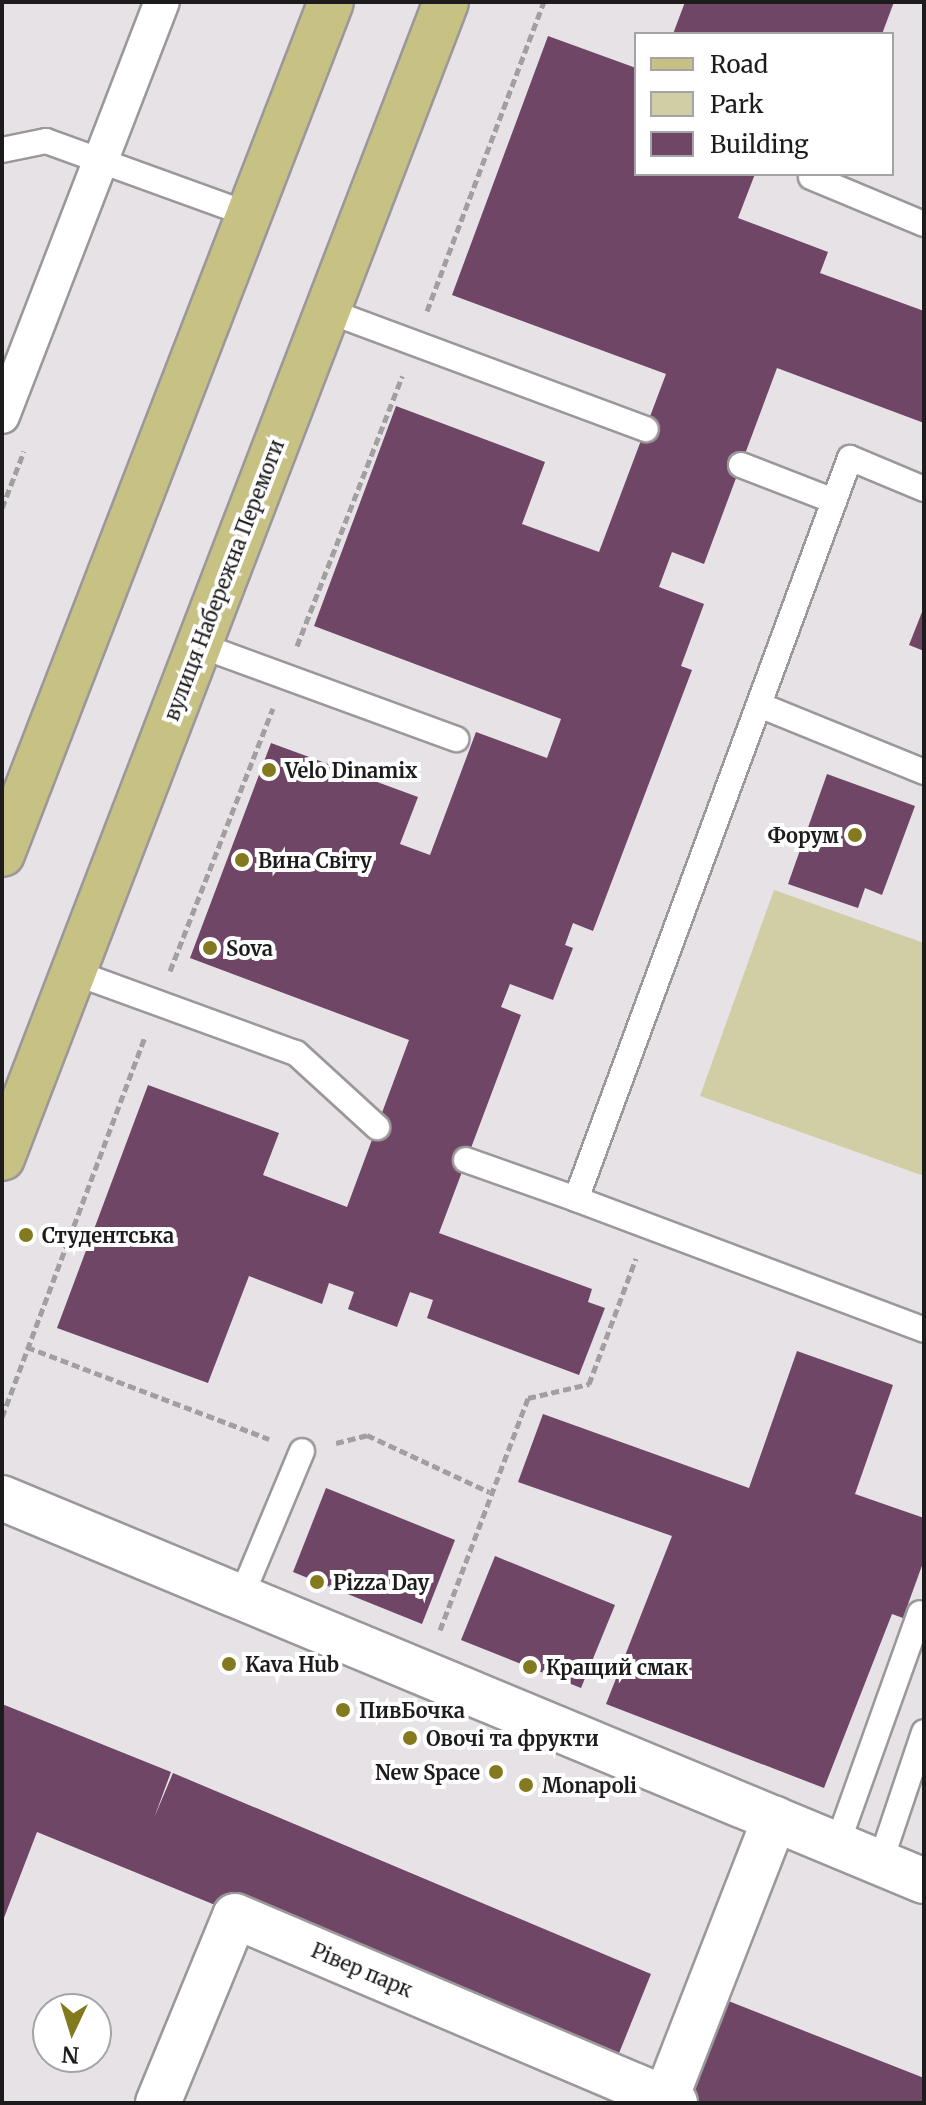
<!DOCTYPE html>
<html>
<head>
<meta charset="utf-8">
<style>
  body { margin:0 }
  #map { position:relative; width:926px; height:2105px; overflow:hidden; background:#e6e2e5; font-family:Merriweather,serif }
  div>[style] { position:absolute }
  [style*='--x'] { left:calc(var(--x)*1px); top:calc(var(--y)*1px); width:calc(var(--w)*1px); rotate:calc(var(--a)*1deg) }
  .green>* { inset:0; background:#d1cda5 }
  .building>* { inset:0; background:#704667 }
  .path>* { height:5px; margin-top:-2.5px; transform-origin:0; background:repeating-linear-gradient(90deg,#a29fa1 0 8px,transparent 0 12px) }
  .roads { filter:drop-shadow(2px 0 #9b989a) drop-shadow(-2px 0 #9b989a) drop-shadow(0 2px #9b989a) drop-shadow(0 -2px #9b989a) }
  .service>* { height:24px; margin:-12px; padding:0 12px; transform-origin:12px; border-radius:12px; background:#fff }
  .pedestrian>* { height:34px; margin:-17px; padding:0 17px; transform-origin:17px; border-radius:17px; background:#fff }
  .minor>* { height:44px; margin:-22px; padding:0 22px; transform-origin:22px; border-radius:22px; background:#fff }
  .primary>* { height:44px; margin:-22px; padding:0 22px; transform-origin:22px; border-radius:22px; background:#c8c184 }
  .dots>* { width:22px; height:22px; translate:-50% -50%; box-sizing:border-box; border:4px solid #fff; border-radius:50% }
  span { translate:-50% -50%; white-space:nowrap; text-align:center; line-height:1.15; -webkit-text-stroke:8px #fff; paint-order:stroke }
  .street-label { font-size:20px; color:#1d1b1c }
  .poi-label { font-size:20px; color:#1d1b1c; font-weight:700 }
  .left { translate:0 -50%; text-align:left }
  .right { translate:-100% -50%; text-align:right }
  .frame { position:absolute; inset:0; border:4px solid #1d1b1c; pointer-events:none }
  .legend { position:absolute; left:634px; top:32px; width:260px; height:144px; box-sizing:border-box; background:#fff; border:2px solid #a5a4a4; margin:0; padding:10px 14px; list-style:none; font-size:24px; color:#1d1b1c }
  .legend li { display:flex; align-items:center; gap:16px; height:40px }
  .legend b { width:40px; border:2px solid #a5a4a4 }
  .north { position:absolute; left:32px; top:1993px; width:80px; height:80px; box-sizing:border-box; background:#fff; border:2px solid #a5a4a4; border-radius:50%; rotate:184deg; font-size:22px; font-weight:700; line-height:32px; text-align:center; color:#1d1b1c }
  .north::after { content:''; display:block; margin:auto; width:28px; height:36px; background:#83791e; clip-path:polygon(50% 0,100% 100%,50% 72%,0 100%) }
</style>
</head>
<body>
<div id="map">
  <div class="green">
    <div style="clip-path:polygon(774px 890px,924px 943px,924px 1176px,700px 1096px)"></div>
  </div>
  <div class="building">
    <div style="clip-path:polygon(685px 2px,894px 2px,882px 34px,673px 34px)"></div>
    <div style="clip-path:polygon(548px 36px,636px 68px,636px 174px,755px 174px,738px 218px,828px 252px,820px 273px,924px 311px,924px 423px,777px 368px,704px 564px,672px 552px,659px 587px,704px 604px,681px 666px,692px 670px,593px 931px,573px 923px,565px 945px,573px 948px,553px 1000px,510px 984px,501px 1007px,521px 1015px,439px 1233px,592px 1289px,588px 1302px,605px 1308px,579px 1375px,427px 1318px,433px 1300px,410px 1292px,397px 1327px,348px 1309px,354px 1292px,329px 1283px,322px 1304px,249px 1276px,208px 1383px,57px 1328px,148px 1085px,279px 1133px,263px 1175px,347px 1207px,409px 1040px,190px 958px,271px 743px,418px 797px,400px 844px,430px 855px,476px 732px,547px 758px,561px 719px,314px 626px,396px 406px,545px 462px,522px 524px,599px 552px,666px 374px,452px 295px)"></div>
    <div style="clip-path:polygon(924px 607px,924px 651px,909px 645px)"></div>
    <div style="clip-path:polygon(827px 774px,915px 806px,882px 895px,865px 888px,858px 908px,788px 884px)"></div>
    <div style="clip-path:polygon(797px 1351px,893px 1385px,855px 1494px,924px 1518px,924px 1560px,903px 1618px,892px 1614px,824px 1788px,606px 1704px,672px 1536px,518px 1482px,543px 1414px,749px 1488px)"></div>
    <div style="clip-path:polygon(326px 1488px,455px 1540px,422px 1624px,293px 1572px)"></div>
    <div style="clip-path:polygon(495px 1556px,615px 1605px,581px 1688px,461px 1640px)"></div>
    <div style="clip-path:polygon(2px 1704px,171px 1772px,154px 1818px,173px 1773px,651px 1974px,613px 2068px,37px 1832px,2px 1923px)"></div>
    <div style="clip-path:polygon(708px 1993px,924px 2078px,924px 2103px,683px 2103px)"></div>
  </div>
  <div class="path">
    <div style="--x:427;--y:311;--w:330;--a:-69.3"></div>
    <div style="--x:2;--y:508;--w:61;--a:-68.9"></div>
    <div style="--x:297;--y:646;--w:290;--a:-68.7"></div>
    <div style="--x:170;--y:971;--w:282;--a:-68.6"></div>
    <div style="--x:27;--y:1347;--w:259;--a:20.8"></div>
    <div style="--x:2;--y:1417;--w:407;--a:-69.4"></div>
    <div style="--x:336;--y:1443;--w:32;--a:-14"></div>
    <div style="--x:367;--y:1435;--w:135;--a:25"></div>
    <div style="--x:440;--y:1630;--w:248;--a:-69.2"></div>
    <div style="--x:528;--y:1398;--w:63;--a:-12.9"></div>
    <div style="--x:589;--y:1384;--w:134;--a:-69.5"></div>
  </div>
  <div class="roads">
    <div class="service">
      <div style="--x:2;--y:150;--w:45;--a:-11.6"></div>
      <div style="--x:46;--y:141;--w:215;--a:19.9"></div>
      <div style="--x:811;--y:177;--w:122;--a:22.6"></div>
      <div style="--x:328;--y:311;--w:339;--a:20.4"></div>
      <div style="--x:741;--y:465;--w:100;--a:21.2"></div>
      <div style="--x:924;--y:489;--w:80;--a:-157.3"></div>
      <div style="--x:850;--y:458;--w:790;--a:110.29"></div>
      <div style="--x:576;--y:1199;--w:372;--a:20.6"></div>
      <div style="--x:199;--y:645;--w:274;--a:20.1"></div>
      <div style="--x:759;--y:705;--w:178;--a:22.1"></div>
      <div style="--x:73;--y:972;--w:237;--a:20"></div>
      <div style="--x:296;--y:1053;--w:110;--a:42.4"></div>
      <div style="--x:466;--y:1160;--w:117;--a:19.5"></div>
      <div style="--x:241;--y:1597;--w:158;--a:-67.3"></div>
      <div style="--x:837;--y:1845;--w:246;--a:-70.3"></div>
      <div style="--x:880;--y:1863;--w:138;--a:-71.4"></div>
    </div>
    <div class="pedestrian">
      <div style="--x:2;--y:416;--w:444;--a:-68.9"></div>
    </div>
    <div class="minor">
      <div style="--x:2;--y:1498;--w:998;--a:22.56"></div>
      <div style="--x:158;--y:2103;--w:202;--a:-67.6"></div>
      <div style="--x:235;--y:1916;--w:478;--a:23"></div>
      <div style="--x:664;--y:2103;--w:305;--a:-68.7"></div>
    </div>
    <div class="primary">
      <div style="--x:2;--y:854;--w:913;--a:-68.89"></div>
      <div style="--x:2;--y:1158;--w:1238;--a:-68.99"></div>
    </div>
  </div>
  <div class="dots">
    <div style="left:269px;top:770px;background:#83791e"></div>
    <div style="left:855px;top:835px;background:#83791e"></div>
    <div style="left:242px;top:860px;background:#83791e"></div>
    <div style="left:210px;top:948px;background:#83791e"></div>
    <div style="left:26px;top:1235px;background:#83791e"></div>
    <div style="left:317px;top:1582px;background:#83791e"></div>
    <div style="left:229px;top:1664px;background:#83791e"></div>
    <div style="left:530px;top:1667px;background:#83791e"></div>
    <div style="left:343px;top:1710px;background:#83791e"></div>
    <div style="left:410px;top:1738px;background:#83791e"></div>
    <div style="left:496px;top:1772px;background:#83791e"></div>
    <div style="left:526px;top:1785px;background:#83791e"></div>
  </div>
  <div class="street-label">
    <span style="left:224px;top:580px;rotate:-69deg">вулиця Набережна Перемоги</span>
    <span style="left:362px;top:1970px;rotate:23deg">Рівер парк</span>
  </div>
  <div class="poi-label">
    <span class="left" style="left:285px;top:770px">Velo Dinamix</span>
    <span class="right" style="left:839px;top:835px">Форум</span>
    <span class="left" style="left:258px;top:860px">Вина Світу</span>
    <span class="left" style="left:226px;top:948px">Sova</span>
    <span class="left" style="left:42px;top:1235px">Студентська</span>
    <span class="left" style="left:333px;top:1582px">Pizza Day</span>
    <span class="left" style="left:245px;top:1664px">Kava Hub</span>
    <span class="left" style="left:546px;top:1667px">Кращий смак</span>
    <span class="left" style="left:359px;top:1710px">ПивБочка</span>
    <span class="left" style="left:426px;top:1738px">Овочі та фрукти</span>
    <span class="right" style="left:480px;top:1772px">New Space</span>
    <span class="left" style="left:542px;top:1785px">Monapoli</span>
  </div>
  <div class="frame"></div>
  <ul class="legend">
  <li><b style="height:10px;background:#c8c184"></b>Road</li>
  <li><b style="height:22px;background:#d1cda5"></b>Park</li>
  <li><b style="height:22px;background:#704667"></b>Building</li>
  </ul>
  <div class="north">N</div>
</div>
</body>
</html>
